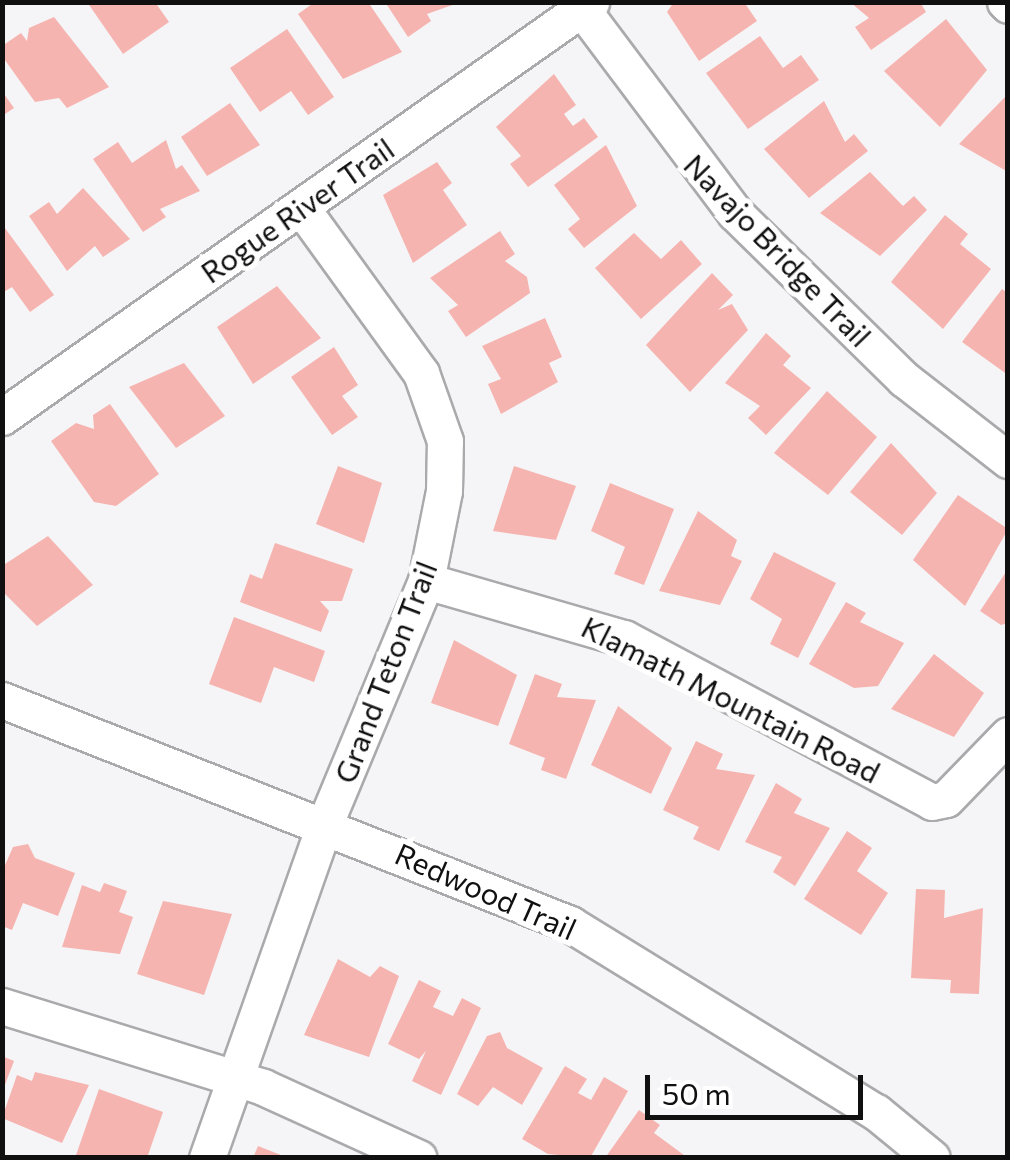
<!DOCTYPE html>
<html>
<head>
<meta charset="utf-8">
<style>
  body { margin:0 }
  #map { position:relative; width:1010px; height:1160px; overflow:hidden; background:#f5f5f7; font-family:Commissioner,sans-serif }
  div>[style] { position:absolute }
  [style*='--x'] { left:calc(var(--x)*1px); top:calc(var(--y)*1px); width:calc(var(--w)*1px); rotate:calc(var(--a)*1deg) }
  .building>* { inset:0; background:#f6b4b0 }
  .roads { filter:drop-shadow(2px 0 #aaaaad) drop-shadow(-2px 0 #aaaaad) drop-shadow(0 2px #aaaaad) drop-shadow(0 -2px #aaaaad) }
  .minor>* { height:35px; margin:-17.5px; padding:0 17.5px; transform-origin:17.5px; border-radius:17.5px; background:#fff }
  span { translate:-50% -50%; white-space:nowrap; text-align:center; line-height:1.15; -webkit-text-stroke:10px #fff; paint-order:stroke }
  .street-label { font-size:30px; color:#101011 }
  .frame { position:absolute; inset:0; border:5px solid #101011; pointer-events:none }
  .scale { position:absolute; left:645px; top:1075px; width:218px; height:45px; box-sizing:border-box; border:5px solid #101011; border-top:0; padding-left:12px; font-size:30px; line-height:35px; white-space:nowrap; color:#101011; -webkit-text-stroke:8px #fff; paint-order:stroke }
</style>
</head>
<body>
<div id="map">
  <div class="building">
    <div style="clip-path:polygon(87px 2px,155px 2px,169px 22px,123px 54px)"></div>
    <div style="clip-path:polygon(315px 2px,368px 2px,402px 52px,343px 79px,298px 14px)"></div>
    <div style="clip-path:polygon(385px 2px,461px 2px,427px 14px,431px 21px,408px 37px)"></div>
    <div style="clip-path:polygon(674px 2px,744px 2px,757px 21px,699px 61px,667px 12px)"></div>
    <div style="clip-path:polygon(850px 2px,920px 2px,926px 12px,871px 50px,855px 27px,869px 18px)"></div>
    <div style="clip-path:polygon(54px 17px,109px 87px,67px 108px,59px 98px,35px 102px,2px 56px,2px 46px,21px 33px,27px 41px,29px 28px)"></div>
    <div style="clip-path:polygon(946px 19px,987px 70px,940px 127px,884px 71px)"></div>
    <div style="clip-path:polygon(287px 29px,334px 97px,308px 115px,291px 91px,260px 112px,230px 68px)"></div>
    <div style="clip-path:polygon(760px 36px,783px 68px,801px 55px,819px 80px,748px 129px,706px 73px)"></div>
    <div style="clip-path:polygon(554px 74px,576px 105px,564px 114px,573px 126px,584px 118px,598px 137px,528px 187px,510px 164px,521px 156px,496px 127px)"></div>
    <div style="clip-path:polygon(2px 91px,14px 108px,2px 116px)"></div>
    <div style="clip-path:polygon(1008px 94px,1008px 172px,959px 144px)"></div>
    <div style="clip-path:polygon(824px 101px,845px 142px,854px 134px,868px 151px,809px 198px,764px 149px)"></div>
    <div style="clip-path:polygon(230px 103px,260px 145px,207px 176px,181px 137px)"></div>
    <div style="clip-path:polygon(166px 140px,176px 169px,182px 165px,200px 191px,160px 209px,166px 217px,143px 232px,93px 159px,118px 142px,132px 163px)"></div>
    <div style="clip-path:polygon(606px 145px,637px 206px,584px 248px,568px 229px,580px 219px,554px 185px)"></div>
    <div style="clip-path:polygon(437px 162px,452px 183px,443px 190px,467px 225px,413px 263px,383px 195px)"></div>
    <div style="clip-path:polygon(870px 172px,903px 206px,914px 196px,927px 210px,880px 256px,820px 213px)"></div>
    <div style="clip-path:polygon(83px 188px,130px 239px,103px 257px,95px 246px,67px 271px,29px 216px,49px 202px,57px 214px)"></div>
    <div style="clip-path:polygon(945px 215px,968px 234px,960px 244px,991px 269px,943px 329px,891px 282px)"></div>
    <div style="clip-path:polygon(2px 224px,54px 295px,30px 312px,12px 287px,2px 293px)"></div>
    <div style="clip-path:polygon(500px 231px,515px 254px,505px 261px,527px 277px,530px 293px,466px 337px,448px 311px,458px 305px,430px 278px)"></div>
    <div style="clip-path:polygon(634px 233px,661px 259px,681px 240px,702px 264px,641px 319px,595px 268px)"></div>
    <div style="clip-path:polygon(712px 273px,733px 295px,718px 310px,732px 304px,748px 330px,690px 392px,646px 345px)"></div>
    <div style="clip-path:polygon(277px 286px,321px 338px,253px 384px,217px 327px)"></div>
    <div style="clip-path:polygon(1002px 289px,1008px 293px,1008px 375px,962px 342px)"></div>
    <div style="clip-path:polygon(545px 318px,562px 357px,549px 363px,558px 382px,501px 414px,488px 384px,501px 379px,482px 346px)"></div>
    <div style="clip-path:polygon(766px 333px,791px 356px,783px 365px,811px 388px,766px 435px,748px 418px,760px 406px,725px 383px)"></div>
    <div style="clip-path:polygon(334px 347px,358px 385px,342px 396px,358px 417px,332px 435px,291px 377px)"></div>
    <div style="clip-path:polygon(184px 363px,225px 416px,176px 448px,129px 387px)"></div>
    <div style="clip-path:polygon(827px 391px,877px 437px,828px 495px,774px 453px)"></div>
    <div style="clip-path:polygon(110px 404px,159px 474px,116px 506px,94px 502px,51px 441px,76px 423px,94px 429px,93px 415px)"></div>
    <div style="clip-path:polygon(891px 443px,937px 493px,902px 535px,850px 492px)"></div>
    <div style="clip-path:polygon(338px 466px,382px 483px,364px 543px,316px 524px)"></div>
    <div style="clip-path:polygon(514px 466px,576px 486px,556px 540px,493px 531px)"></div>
    <div style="clip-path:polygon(610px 483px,674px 509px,644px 585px,614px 574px,625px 547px,591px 531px)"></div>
    <div style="clip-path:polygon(958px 495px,1008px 529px,965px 606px,913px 560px)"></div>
    <div style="clip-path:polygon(698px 511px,737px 540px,731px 556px,742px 561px,720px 605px,659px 591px)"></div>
    <div style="clip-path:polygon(48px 536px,93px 585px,37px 626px,2px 591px,2px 566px)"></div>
    <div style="clip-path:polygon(275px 543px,353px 569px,342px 601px,320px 601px,329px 611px,321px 632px,240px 602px,250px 574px,262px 579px)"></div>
    <div style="clip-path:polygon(774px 552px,836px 583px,798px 658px,770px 644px,782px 619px,750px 599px)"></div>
    <div style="clip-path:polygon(1008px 569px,1008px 623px,1001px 625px,980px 611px)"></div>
    <div style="clip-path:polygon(846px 602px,866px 613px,860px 622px,904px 643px,878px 686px,854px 688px,809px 664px)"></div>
    <div style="clip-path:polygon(234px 617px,325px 651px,314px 682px,274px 667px,261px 703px,209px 684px)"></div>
    <div style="clip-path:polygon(454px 640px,517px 675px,498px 726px,431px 703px)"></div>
    <div style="clip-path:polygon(934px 654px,984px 693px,954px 737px,891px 709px)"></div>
    <div style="clip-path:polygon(535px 674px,562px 684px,557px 697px,596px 700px,566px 779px,541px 770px,545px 758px,509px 744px)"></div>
    <div style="clip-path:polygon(618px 706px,672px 748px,651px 794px,591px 765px)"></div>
    <div style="clip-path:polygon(696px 741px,723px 754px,716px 769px,755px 775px,719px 851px,693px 839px,699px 827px,663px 810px)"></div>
    <div style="clip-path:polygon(776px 783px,802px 799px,794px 813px,830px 828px,795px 886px,773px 872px,782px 857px,745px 842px)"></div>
    <div style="clip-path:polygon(847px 831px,872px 848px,857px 871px,888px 893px,861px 935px,804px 899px)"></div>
    <div style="clip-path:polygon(28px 844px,35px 858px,75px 873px,58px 916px,23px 903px,12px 930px,2px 926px,2px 872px,13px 847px)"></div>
    <div style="clip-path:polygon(104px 883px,127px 891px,119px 912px,133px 917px,120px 954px,62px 947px,82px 885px,100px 892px)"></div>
    <div style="clip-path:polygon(916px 889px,945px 890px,944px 918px,983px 908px,979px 994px,950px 993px,951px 980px,911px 978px)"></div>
    <div style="clip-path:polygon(163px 901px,232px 914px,204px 995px,137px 974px)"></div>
    <div style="clip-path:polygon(338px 959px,370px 977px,380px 966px,399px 976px,369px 1057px,304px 1035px)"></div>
    <div style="clip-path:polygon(419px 980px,441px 991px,433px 1007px,453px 1016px,462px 998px,481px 1008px,441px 1095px,412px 1081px,426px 1051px,419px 1059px,388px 1044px)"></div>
    <div style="clip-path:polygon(500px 1032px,507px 1048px,543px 1068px,522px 1105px,493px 1087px,478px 1106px,457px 1094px,487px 1036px)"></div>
    <div style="clip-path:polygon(2px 1056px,14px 1061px,3px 1090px,2px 1090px)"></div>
    <div style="clip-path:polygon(565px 1066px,587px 1079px,578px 1093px,591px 1100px,604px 1077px,628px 1091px,590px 1158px,548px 1154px,522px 1139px)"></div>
    <div style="clip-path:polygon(35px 1072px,89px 1085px,62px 1143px,2px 1118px,17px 1075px,32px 1081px)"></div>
    <div style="clip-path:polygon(99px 1089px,163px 1112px,147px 1158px,75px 1158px)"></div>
    <div style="clip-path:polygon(639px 1110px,660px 1125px,654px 1133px,688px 1158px,605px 1158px)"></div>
    <div style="clip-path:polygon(258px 1146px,286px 1157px,286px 1158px,253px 1158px)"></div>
  </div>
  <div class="roads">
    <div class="minor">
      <div style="--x:1005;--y:2;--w:4;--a:45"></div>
      <div style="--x:582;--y:9;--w:255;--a:53.1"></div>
      <div style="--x:735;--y:213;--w:237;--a:44.5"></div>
      <div style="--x:904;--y:379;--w:132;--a:37.9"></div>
      <div style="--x:2;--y:417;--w:721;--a:-35.17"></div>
      <div style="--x:426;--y:581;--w:206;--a:16.1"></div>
      <div style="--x:624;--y:638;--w:349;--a:28"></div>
      <div style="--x:932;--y:802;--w:14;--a:-12"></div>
      <div style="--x:946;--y:799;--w:89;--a:-45.9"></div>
      <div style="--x:2;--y:700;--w:611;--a:21.52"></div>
      <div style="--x:570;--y:924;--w:359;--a:31.6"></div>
      <div style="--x:876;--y:1112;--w:72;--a:39.4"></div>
      <div style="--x:2;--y:1006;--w:273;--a:17.2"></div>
      <div style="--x:263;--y:1087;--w:171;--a:24.5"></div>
      <div style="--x:207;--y:1158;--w:357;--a:-70.6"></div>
      <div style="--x:326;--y:821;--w:260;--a:-67.4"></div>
      <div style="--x:426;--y:581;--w:92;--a:-78.7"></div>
      <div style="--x:444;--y:491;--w:50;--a:-88.9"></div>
      <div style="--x:445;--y:441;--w:72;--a:-109.4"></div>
      <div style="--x:421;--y:373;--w:205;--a:-125.9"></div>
    </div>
  </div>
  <div class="street-label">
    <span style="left:297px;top:210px;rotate:-35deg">Rogue River Trail</span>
    <span style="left:778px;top:250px;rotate:46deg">Navajo Bridge Trail</span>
    <span style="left:385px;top:672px;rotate:-69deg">Grand Teton Trail</span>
    <span style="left:731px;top:699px;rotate:27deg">Klamath Mountain Road</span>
    <span style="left:486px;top:891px;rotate:24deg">Redwood Trail</span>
  </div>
  <div class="frame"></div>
  <div class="scale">50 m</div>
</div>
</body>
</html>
